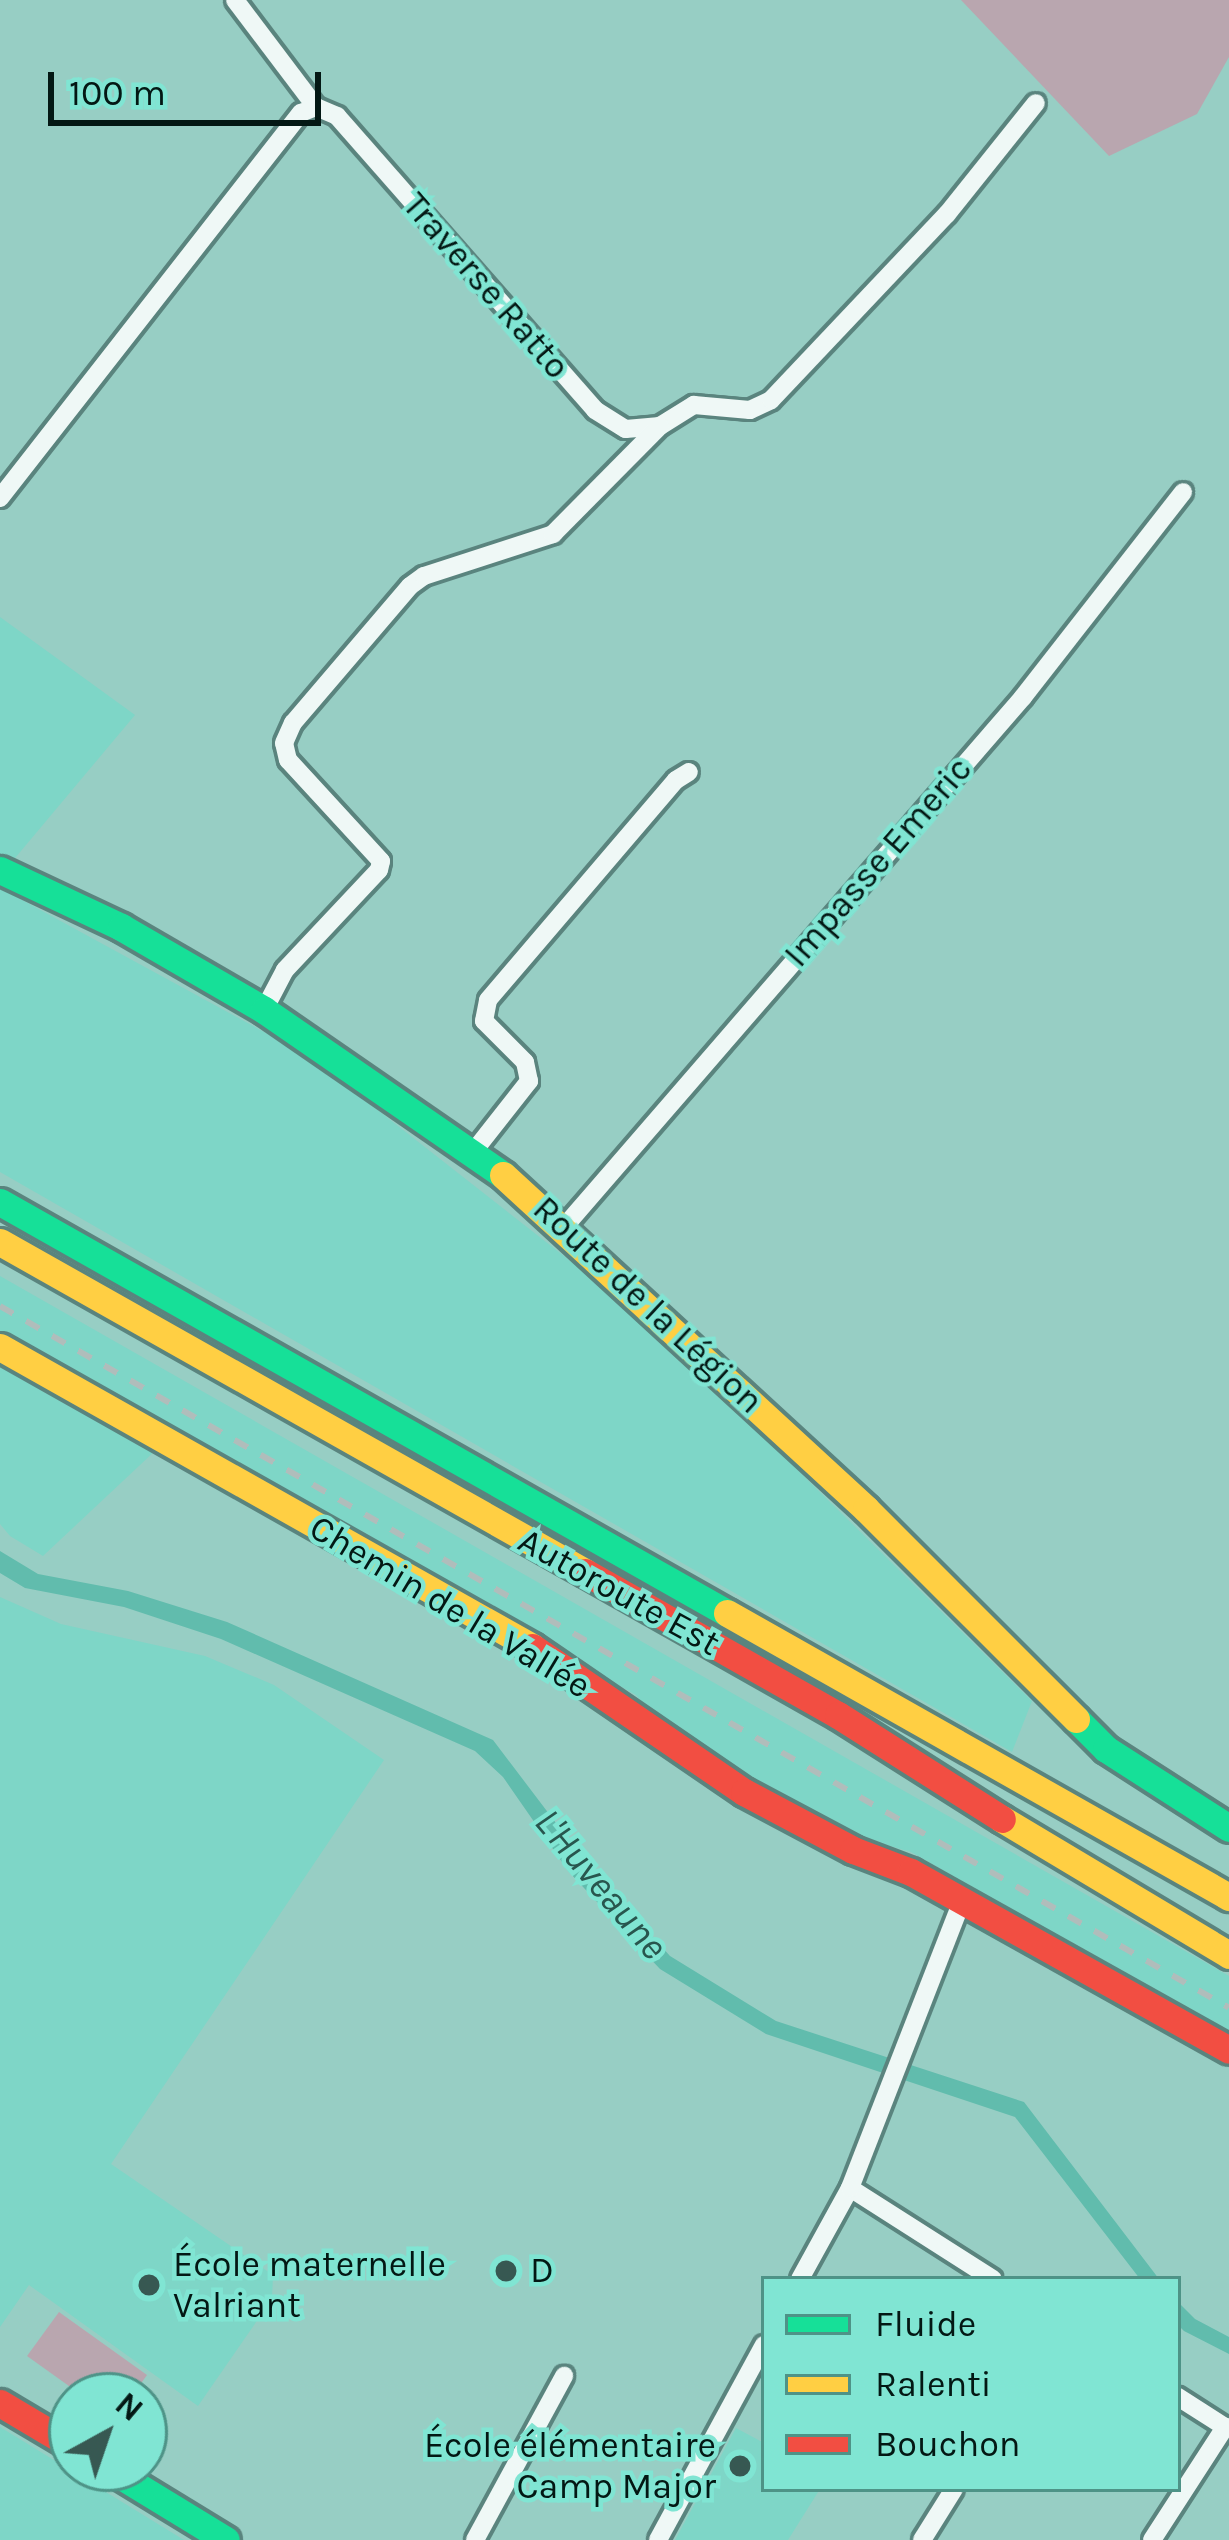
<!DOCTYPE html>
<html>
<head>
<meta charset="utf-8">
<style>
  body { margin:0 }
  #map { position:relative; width:1229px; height:2540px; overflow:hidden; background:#97cec4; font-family:Karla,sans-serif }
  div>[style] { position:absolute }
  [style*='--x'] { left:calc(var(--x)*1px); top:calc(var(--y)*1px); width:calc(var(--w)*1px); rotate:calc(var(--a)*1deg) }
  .built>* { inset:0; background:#7ed6c7 }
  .green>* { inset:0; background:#b9a6af }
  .water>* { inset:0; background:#61bcad }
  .roads { filter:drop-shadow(3px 0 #5a847e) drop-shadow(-3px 0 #5a847e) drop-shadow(0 3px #5a847e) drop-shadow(0 -3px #5a847e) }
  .street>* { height:18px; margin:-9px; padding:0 9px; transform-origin:9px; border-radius:9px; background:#eff8f6 }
  .fast>* { height:27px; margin:-13.5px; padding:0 13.5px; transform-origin:13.5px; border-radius:13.5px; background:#16e098 }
  .slow>* { height:27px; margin:-13.5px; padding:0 13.5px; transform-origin:13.5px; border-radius:13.5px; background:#ffcf43 }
  .jam>* { height:27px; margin:-13.5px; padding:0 13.5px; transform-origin:13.5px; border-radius:13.5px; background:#f24e42 }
  .rail>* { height:6px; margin-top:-3px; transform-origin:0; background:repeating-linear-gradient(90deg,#b0bdbb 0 15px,transparent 0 30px) }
  .dots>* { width:33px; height:33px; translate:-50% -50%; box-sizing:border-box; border:6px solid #80e5d3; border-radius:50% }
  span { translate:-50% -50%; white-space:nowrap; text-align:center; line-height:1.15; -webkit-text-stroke:9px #80e5d3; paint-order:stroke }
  .street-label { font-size:36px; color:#031814 }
  .poi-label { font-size:36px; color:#031814 }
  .left { translate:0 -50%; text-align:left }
  .right { translate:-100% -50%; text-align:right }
  .water-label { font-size:39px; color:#28564e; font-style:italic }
  .legend { position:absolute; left:761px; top:2276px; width:420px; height:216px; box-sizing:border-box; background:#80e5d3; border:3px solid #4e9387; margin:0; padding:15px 21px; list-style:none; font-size:36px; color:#031814 }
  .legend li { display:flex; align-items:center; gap:24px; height:60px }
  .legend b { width:60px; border:3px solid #4e9387 }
  .north { position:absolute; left:48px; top:2372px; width:120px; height:120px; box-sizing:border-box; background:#80e5d3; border:3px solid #4e9387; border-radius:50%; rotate:40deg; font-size:33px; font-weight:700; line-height:48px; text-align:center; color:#031814 }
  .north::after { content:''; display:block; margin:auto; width:42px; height:54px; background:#375852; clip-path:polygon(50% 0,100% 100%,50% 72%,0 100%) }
  .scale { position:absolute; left:48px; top:72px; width:273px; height:54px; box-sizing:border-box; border:6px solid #031814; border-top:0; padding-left:15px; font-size:36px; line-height:42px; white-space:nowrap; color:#031814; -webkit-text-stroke:9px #80e5d3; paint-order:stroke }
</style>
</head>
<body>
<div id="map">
  <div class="built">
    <div style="clip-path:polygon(0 617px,135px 715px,0 876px)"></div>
    <div style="clip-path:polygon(0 888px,310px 1057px,578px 1267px,761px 1434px,1032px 1701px,1012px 1752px,0 1172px)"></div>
    <div style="clip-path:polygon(0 1276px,1229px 1976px,1229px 2034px,911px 1852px,851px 1835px,666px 1730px,636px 1695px,172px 1435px,43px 1556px,10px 1536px,0 1524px)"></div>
    <div style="clip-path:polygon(0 1597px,61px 1624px,205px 1656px,274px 1685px,384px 1760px,111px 2164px,273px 2275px,272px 2299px,198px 2406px,29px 2285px,0 2327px)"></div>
    <div style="clip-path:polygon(0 2427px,184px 2540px,0 2540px)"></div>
    <div style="clip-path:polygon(736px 2428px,764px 2443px,764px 2489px,820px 2489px,788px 2540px,675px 2540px)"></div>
  </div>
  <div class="green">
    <div style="clip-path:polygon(961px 0,1229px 0,1229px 57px,1197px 114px,1109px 156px)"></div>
    <div style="clip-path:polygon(59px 2312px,147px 2375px,132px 2396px,83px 2396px,27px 2356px)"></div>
  </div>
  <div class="water">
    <div style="clip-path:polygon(0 1551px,38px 1574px,128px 1591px,227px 1622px,493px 1740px,584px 1860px,670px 1956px,776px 2021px,1024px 2102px,1159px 2279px,1140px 2279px,1015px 2117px,766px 2034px,660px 1969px,569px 1872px,503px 1777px,475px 1751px,221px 1639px,124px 1607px,25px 1588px,0 1573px)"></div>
    <div style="clip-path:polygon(1178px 2302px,1195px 2319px,1229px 2337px,1229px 2354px,1184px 2331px,1178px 2325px)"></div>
  </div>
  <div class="roads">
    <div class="street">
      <div style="--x:235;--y:0;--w:134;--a:52.9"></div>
      <div style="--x:0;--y:498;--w:489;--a:-52"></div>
      <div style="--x:301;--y:113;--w:16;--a:-22"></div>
      <div style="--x:316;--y:107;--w:23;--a:23"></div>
      <div style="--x:337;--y:116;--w:391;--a:48.7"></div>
      <div style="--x:595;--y:410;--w:36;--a:32"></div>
      <div style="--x:626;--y:429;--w:34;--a:-5"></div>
      <div style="--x:660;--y:426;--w:40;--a:-32"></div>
      <div style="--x:694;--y:405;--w:56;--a:5.1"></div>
      <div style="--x:750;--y:410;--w:23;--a:-25"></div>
      <div style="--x:771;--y:400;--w:256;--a:-46.6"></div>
      <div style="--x:947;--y:214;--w:142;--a:-51.3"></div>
      <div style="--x:264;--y:1010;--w:45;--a:-62.3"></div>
      <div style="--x:285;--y:970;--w:137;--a:-46.8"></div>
      <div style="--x:379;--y:870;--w:9;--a:-77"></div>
      <div style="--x:381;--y:861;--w:137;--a:-132.6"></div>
      <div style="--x:288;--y:760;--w:17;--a:-103"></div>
      <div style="--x:284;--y:743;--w:22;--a:-66"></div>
      <div style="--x:293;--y:723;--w:180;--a:-49.5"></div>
      <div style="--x:410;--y:586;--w:17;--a:-36"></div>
      <div style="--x:424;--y:576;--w:136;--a:-18"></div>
      <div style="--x:553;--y:534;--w:152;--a:-45.3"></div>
      <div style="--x:474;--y:1151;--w:89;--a:-51.8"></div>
      <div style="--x:529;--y:1081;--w:19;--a:-102"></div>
      <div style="--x:525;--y:1062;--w:58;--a:-135"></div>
      <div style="--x:484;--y:1021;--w:21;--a:-79"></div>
      <div style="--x:488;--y:1000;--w:289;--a:-49.5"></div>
      <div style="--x:676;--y:780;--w:15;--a:-32"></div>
      <div style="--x:565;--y:1226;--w:700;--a:-49.11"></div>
      <div style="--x:1023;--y:697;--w:260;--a:-52"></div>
      <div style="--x:850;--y:2188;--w:169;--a:32.5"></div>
      <div style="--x:800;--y:2279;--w:104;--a:-61.2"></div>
      <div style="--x:850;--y:2188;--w:309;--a:-68.7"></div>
      <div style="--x:475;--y:2540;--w:187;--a:-61.5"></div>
      <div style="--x:658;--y:2540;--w:222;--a:-61.5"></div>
      <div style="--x:922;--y:2540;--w:60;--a:-57.9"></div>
      <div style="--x:1152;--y:2540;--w:135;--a:-57.1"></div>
      <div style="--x:1225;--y:2427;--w:56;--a:-147.4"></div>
    </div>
    <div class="fast">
      <div style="--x:0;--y:870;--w:134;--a:25.2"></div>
      <div style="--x:121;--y:927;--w:165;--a:30.1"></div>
      <div style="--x:264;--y:1010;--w:290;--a:34.6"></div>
      <div style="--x:0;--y:1202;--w:835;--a:29.48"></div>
      <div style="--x:1076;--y:1719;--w:42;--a:45"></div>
      <div style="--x:1106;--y:1749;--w:146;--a:32.7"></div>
      <div style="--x:108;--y:2468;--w:138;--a:31.4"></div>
    </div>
    <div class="slow">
      <div style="--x:503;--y:1175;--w:493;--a:42.6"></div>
      <div style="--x:866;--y:1509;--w:297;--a:45"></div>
      <div style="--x:0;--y:1242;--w:672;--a:29.43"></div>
      <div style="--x:0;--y:1347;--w:611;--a:29.42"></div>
      <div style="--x:727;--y:1613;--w:577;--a:29.5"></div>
      <div style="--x:1002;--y:1819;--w:265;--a:30.9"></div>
    </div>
    <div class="jam">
      <div style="--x:585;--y:1572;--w:291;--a:29.5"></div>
      <div style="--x:838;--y:1715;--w:194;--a:32.4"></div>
      <div style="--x:532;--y:1647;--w:257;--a:34.4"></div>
      <div style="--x:744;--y:1792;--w:123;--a:28"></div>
      <div style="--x:853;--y:1850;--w:62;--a:20.8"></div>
      <div style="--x:911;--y:1872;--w:364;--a:29.2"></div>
      <div style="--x:0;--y:2403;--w:84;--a:30.8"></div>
    </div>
  </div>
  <div class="rail">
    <div style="--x:0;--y:1306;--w:1415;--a:29.73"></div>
  </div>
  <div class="dots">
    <div style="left:506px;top:2271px;background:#375852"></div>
    <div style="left:149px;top:2285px;background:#375852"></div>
    <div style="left:740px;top:2466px;background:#375852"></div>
  </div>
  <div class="street-label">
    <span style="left:486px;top:286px;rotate:49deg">Traverse Ratto</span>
    <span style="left:878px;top:862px;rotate:-49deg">Impasse Emeric</span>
    <span style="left:648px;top:1305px;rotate:43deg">Route de la Légion</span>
    <span style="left:619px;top:1592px;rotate:29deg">Autoroute Est</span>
    <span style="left:450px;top:1607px;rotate:31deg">Chemin de la Vallée</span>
  </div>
  <div class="poi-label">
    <span class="left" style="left:173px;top:2285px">École maternelle<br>Valriant</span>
    <span class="left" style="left:530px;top:2271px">D</span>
    <span class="right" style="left:716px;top:2466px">École élémentaire<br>Camp Major</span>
  </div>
  <div class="water-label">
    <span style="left:601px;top:1884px;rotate:50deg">L'Huveaune</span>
  </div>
  <ul class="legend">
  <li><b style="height:15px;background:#16e098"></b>Fluide</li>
  <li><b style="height:15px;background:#ffcf43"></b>Ralenti</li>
  <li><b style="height:15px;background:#f24e42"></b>Bouchon</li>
  </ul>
  <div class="north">N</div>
  <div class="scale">100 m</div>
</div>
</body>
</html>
